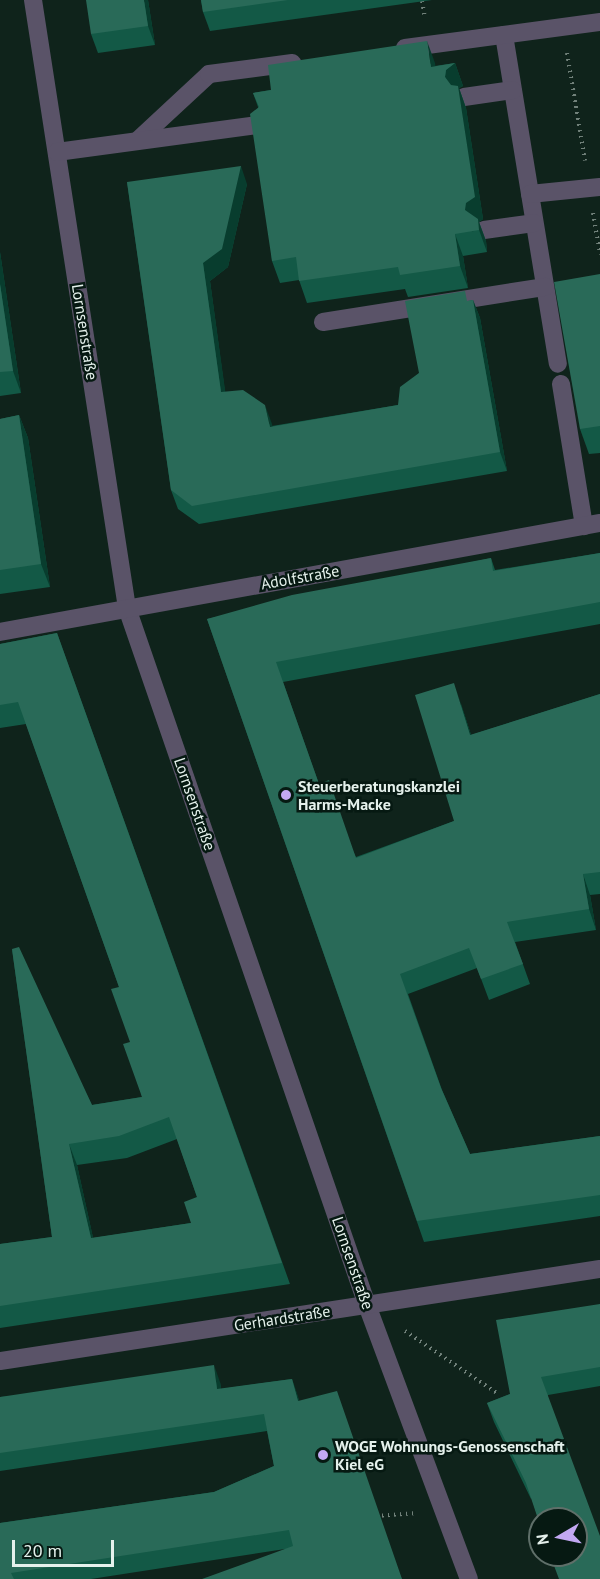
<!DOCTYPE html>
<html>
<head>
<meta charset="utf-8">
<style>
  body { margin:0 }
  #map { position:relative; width:600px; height:1579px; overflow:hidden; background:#0f231b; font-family:"PT Sans",sans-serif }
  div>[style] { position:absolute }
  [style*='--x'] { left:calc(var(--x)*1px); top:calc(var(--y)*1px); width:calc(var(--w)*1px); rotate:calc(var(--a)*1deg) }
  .path>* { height:4px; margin-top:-2px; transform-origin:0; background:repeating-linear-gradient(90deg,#72827b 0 1.5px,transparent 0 6px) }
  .minor>* { height:18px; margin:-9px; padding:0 9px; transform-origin:9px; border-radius:9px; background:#5a5368 }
  .wall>* { inset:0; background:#135946 }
  .shaded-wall>* { inset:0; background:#083d2e }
  .building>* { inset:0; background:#296a58 }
  .dots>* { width:16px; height:16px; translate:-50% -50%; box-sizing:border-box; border:3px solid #061912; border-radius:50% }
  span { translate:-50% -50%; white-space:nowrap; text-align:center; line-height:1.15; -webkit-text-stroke:5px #061912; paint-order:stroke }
  .street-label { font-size:16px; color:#e5f1ec }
  .poi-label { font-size:16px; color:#e5f1ec; font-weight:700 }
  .left { translate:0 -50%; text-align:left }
  .north { position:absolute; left:528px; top:1507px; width:60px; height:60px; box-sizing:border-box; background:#061912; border:2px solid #5f6f69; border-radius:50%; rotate:261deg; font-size:16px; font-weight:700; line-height:24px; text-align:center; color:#e5f1ec }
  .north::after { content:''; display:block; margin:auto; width:21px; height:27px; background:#c2a8f2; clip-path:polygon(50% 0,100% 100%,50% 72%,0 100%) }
  .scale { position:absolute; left:12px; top:1540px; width:102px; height:27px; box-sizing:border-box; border:3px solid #e5f1ec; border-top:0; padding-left:8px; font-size:18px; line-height:21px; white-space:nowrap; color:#e5f1ec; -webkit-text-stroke:4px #061912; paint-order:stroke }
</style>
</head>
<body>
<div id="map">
  <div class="path">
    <div style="--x:422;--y:1;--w:17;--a:80"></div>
    <div style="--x:567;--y:53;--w:109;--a:80.5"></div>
    <div style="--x:593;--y:213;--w:42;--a:80.3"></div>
    <div style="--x:405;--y:1331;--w:111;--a:34"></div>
    <div style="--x:376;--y:1516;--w:41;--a:-4.2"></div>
  </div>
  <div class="minor">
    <div style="--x:33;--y:0;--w:615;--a:81.21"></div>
    <div style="--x:127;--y:608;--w:737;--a:71"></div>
    <div style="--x:367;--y:1305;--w:292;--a:69.6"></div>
    <div style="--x:504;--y:35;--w:333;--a:80.7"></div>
    <div style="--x:405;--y:48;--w:197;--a:-7.6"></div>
    <div style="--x:464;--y:97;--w:49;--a:-8.1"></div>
    <div style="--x:137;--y:141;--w:98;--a:-42.9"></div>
    <div style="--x:209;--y:74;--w:84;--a:-7.5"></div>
    <div style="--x:57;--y:152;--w:201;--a:-7.7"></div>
    <div style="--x:530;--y:194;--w:70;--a:-5.7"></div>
    <div style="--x:484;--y:230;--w:50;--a:-8"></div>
    <div style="--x:323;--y:322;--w:225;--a:-9"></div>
    <div style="--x:561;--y:384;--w:144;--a:80.8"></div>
    <div style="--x:0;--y:632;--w:610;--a:-10.3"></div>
    <div style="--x:0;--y:1361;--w:607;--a:-8.72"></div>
  </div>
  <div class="wall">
    <div style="clip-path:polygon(148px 0,155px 45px,98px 53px,91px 34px)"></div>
    <div style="clip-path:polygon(201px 0,432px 0,210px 31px,203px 12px)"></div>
    <div style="clip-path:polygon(435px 63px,435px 66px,455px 63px,463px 86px,459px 88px,466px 108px,483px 219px,479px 222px,486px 241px,487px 252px,463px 256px,468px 288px,408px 297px,405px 289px,307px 303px,299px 280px,280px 283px,272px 261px,258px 107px,253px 93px)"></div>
    <div style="clip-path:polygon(127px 182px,247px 184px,228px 267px,210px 281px,225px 392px,272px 426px,398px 405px,419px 373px,468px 301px,473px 300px,480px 318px,507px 471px,199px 524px,178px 509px,171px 490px)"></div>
    <div style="clip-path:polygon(0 252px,21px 393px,0 396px)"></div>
    <div style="clip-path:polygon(600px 274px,600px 453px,589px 454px,580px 429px)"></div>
    <div style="clip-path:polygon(19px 415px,28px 438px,50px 587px,0 594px,0 419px)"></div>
    <div style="clip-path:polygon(600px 553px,600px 624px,283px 682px,319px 784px,356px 857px,454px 821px,461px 704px,471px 735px,600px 694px,600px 894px,590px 895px,596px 930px,515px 942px,530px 984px,489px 1000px,477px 968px,408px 994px,442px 1090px,470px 1154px,600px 1136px,600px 1216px,424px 1242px,207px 619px,491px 558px,495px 570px)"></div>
    <div style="clip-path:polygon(evenodd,57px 633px,290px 1284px,0 1328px,0 1244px,52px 1237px,12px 949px,92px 1105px,142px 1097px,119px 987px,26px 724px,0 728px,0 644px,57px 633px,177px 1139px,197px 1197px,191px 1223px,93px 1238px,77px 1165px,127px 1158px,177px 1139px)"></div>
    <div style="clip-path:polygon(600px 1304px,600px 1386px,548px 1395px,531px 1499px,494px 1422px,487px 1403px,510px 1394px)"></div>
    <div style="clip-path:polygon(292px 1379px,299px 1401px,402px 1579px,285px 1549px,91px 1579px,0 1579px,0 1523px,214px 1492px,274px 1466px,267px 1431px,0 1471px,0 1397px,220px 1382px,221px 1389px)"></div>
  </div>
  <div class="shaded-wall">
    <div style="clip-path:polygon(144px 0,148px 0,155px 45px,148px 26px)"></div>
    <div style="clip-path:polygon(427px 41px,435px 63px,439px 89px,431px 67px)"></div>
    <div style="clip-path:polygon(455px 63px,463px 86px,459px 88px,466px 108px,483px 219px,479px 222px,486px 241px,487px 252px,479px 230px,474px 225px,473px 232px,465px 210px,454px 92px,445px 77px,446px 70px)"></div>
    <div style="clip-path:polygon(241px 166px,247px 184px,228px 267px,210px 281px,228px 411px,221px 392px,203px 263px)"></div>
    <div style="clip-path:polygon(455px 234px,463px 256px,468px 288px,460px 266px)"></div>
    <div style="clip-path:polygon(0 252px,21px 393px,13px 371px,0 284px)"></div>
    <div style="clip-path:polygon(473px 300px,480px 318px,507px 471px,500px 452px)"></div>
    <div style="clip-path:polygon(265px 405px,272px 424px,277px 445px,270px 427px)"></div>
    <div style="clip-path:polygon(19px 415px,28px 438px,50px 587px,41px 564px)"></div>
    <div style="clip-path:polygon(454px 683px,461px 704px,478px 756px,470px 735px)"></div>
    <div style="clip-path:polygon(583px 874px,590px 895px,596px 930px,589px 909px)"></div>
    <div style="clip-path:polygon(69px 1144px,77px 1165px,98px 1260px,91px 1238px)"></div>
    <div style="clip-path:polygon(214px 1365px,220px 1382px,224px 1406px,217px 1389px)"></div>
    <div style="clip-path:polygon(292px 1379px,298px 1396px,304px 1419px,298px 1401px)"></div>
  </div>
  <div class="building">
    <div style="clip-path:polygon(86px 0,144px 0,148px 26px,91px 34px)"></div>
    <div style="clip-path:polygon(201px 0,288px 0,203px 12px)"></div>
    <div style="clip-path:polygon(427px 41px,431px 67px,455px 63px,446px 70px,445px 77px,451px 85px,458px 86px,475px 197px,466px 203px,465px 210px,478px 219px,479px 230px,455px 234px,460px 266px,400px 275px,398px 267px,299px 281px,296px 257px,272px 261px,250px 114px,259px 107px,253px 93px,271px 90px,268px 65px)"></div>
    <div style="clip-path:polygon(241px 166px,222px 249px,203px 263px,221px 392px,243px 390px,265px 405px,270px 427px,398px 405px,400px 387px,419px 373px,405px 301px,465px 291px,467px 301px,473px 300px,500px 452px,192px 506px,171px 490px,127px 182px)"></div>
    <div style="clip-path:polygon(600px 274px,600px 426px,580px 429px,554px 282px)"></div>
    <div style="clip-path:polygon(0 284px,13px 371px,0 372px)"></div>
    <div style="clip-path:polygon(19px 415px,41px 564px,0 570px,0 419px)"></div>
    <div style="clip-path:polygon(600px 553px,600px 602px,276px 662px,319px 784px,329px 780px,356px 858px,454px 821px,415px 695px,454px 683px,470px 735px,600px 694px,600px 872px,583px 874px,589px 909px,507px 922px,523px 964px,481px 979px,469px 948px,400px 974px,441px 1088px,470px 1154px,600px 1136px,600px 1195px,417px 1221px,207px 619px,292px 595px,491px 558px,493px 571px)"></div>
    <div style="clip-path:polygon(evenodd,57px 633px,282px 1263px,0 1306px,0 1244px,52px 1237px,12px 949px,19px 947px,92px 1105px,142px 1097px,123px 1044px,130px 1042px,111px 989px,119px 987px,18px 702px,0 705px,0 644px,57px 633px,169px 1117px,197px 1197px,184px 1202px,191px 1223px,91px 1238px,69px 1144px,119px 1136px,169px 1117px)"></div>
    <div style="clip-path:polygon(600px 1304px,600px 1367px,541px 1377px,600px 1536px,600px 1579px,559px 1579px,550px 1555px,576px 1555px,576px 1519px,540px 1519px,540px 1525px,526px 1483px,487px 1403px,510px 1394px,496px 1320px)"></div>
    <div style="clip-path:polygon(214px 1365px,217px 1389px,292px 1379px,298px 1401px,337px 1391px,402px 1579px,202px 1579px,293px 1546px,289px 1530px,11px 1573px,14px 1579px,0 1579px,0 1523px,214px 1492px,274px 1466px,264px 1414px,0 1453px,0 1397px)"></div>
  </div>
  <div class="dots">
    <div style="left:286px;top:795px;background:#c2a8f2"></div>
    <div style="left:323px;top:1455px;background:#c2a8f2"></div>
  </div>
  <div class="street-label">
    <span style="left:85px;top:332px;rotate:81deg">Lornsenstraße</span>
    <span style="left:300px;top:577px;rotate:-10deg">Adolfstraße</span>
    <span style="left:195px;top:804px;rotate:71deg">Lornsenstraße</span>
    <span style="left:353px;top:1263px;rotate:71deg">Lornsenstraße</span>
    <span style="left:282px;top:1318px;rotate:-9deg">Gerhardstraße</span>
  </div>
  <div class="poi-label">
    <span class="left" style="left:298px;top:795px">Steuerberatungskanzlei<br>Harms-Macke</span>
    <span class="left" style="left:335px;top:1455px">WOGE Wohnungs-Genossenschaft<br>Kiel eG</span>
  </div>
  <div class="north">N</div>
  <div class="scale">20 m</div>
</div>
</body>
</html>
